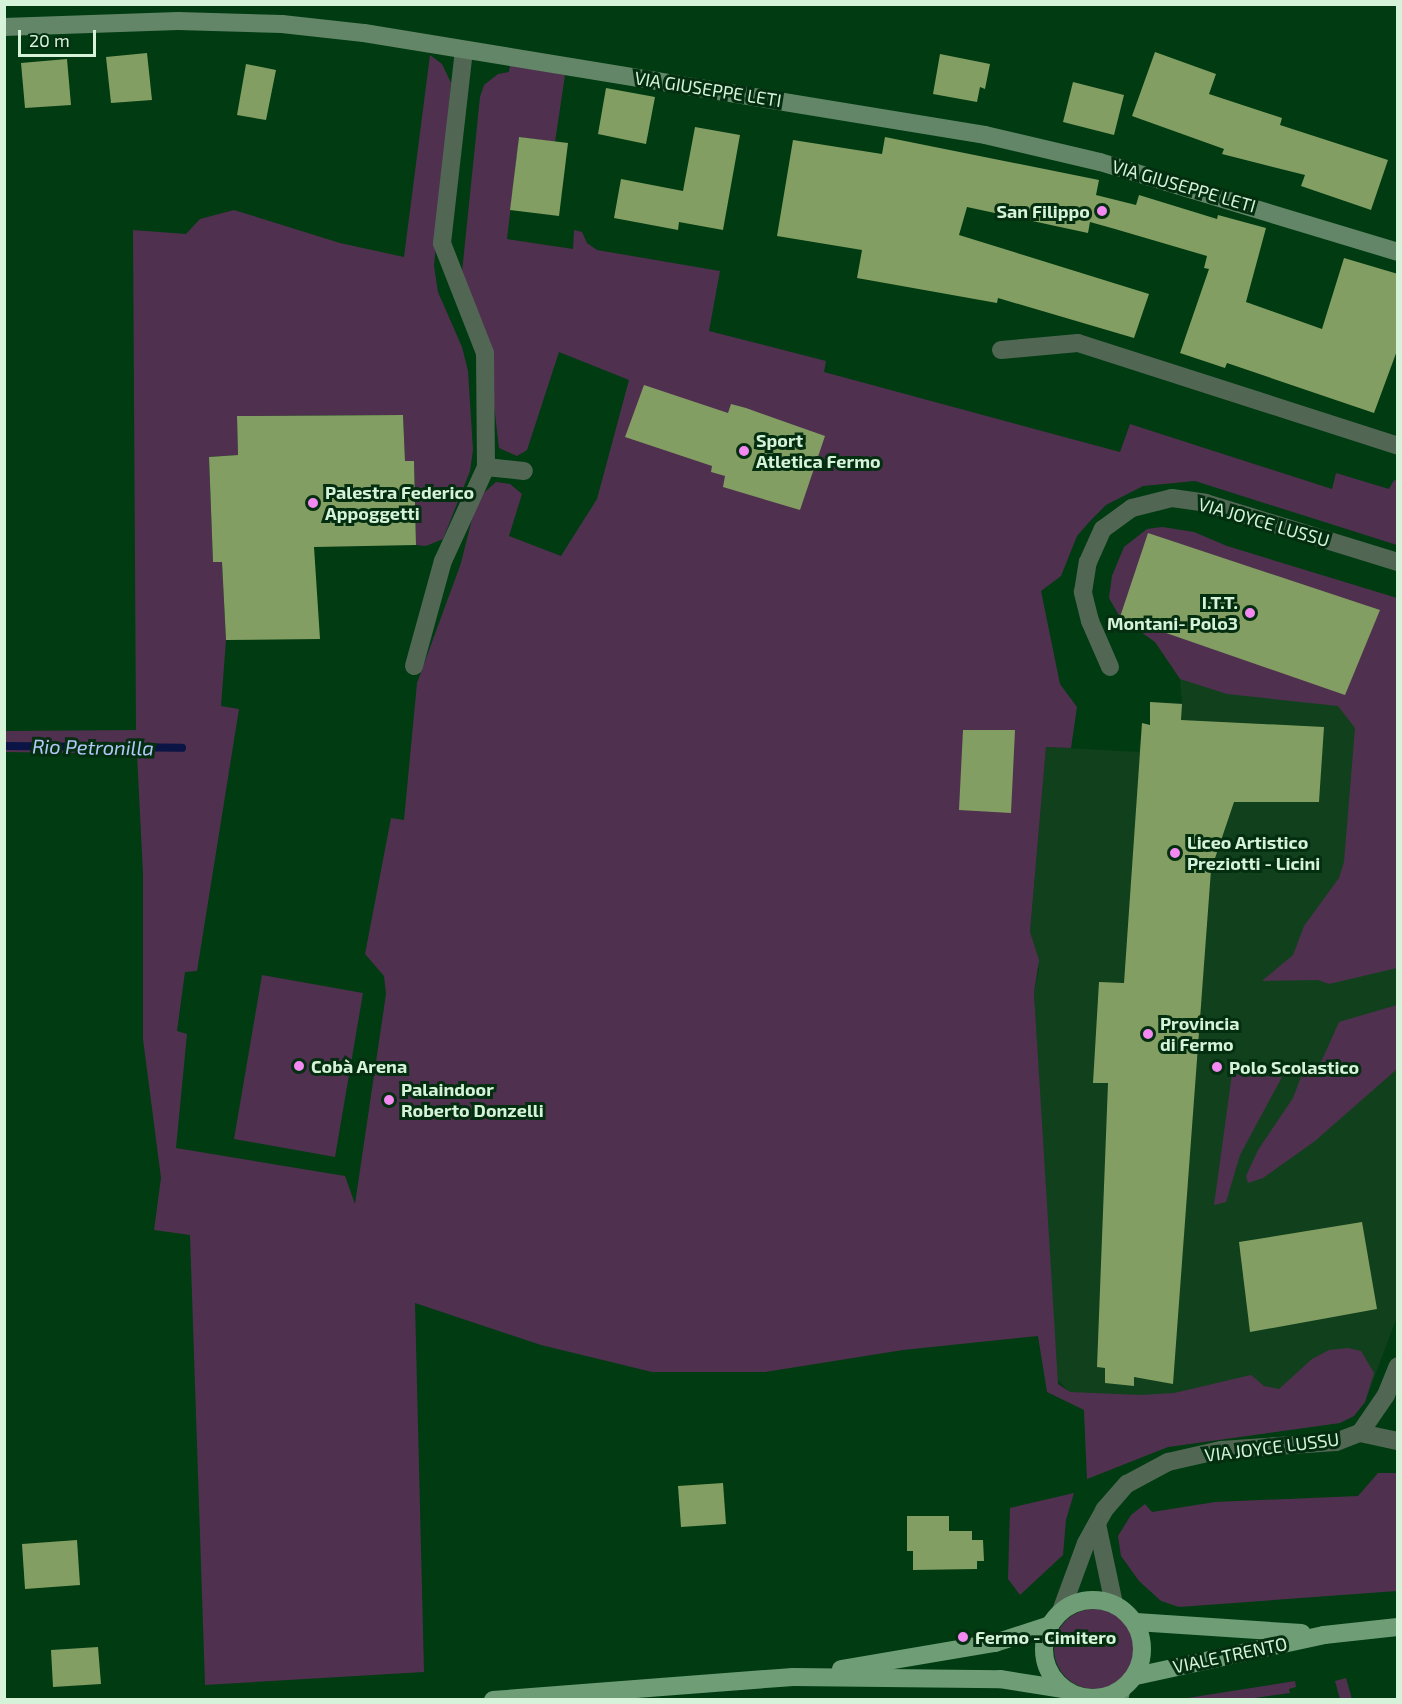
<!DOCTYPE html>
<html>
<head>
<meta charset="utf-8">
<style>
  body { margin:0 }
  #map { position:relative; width:1402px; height:1704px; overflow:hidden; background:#003b12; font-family:"Exo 2",sans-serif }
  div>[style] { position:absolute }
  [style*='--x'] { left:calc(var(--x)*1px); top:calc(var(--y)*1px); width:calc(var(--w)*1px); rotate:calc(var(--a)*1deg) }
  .built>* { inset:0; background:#11401d }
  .green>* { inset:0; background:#50304f }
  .round { border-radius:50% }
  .stream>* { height:8px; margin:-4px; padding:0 4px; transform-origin:4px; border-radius:4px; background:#0a1545 }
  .building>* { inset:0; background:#839e62 }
  .street>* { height:18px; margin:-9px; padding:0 9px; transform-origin:9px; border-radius:9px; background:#516754 }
  .secondary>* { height:18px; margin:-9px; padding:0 9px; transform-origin:9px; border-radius:9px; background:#628667 }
  .primary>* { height:18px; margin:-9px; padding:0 9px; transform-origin:9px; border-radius:9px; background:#6f9e76 }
  .primary>.ring { margin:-9px; padding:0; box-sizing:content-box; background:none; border:18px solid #6f9e76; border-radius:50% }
  .dots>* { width:16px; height:16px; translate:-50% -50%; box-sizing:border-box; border:3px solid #042e10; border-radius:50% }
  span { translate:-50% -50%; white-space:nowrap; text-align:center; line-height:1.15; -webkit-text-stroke:6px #042e10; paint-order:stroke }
  .street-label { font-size:18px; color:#d6f2d8 }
  .poi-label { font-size:18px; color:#d6f2d8; font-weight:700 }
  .right { translate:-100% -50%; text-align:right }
  .left { translate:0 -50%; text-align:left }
  .water-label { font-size:20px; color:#b5c8fa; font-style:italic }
  .frame { position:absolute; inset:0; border:6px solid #d6f2d8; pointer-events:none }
  .scale { position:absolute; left:18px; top:30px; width:78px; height:27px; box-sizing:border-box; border:3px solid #d6f2d8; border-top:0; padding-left:8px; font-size:18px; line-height:21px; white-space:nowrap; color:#d6f2d8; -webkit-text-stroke:4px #042e10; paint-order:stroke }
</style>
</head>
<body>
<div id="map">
  <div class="built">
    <div style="clip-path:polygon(1162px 527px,1194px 532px,1227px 546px,1397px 598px,1397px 1317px,1365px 1402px,1354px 1416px,1340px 1423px,1168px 1447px,1087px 1479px,1084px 1410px,1055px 1376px,1034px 993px,1039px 969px,1030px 932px,1046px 747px,1139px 752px,1142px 723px,1150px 725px,1150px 702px,1182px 703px,1180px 679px,1168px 658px,1155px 642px,1120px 617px,1109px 598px,1112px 576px,1124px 547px,1147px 529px)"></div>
  </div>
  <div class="green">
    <div style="clip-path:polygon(430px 55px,442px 64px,451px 83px,434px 266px,438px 292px,462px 347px,468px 371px,473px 450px,470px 471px,443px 539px,426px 546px,416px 545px,414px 461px,405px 461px,403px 415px,237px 416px,238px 455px,209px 457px,213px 561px,222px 562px,226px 640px,221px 706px,239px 709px,197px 971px,185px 972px,177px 1031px,187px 1034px,176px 1148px,345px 1176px,355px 1204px,386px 994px,384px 976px,365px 954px,391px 818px,404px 820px,417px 683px,461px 563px,477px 499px,496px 482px,510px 484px,522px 494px,509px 536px,561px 556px,597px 499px,629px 380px,559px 352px,527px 450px,517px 456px,499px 448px,487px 345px,461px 282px,480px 97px,484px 85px,498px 74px,509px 72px,510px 65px,565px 75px,555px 142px,519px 137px,507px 239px,573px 249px,574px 230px,582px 232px,587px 243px,597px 250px,720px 271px,709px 331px,826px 361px,824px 372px,1120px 452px,1130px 424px,1332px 489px,1336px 473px,1389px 489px,1394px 480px,1397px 481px,1397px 545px,1195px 481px,1143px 486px,1106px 505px,1091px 520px,1077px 536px,1061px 576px,1041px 591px,1060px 684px,1077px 707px,1071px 748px,1046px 747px,1030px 932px,1039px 960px,1034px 993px,1058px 1384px,1070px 1392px,1140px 1395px,1174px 1393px,1251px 1375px,1264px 1386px,1279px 1389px,1312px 1359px,1329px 1350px,1348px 1348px,1361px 1351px,1374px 1373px,1365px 1402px,1354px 1416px,1340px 1423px,1168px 1447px,1087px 1479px,1084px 1410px,1047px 1392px,1038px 1336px,903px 1350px,765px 1372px,652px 1372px,541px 1345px,415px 1303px,424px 1672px,205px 1685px,190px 1235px,154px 1230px,161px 1178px,143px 1039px,143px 874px,137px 754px,5px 752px,5px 731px,136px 730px,133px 230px,186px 234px,200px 219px,234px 210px,340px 243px,404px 257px)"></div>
    <div style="clip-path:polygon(1162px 527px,1194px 532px,1227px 546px,1397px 598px,1397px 968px,1329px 984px,1318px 980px,1262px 981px,1293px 955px,1304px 926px,1339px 878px,1344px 862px,1355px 728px,1338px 706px,1227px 694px,1180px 679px,1155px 642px,1120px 617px,1109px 598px,1112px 576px,1124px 547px,1147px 529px)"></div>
    <div style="clip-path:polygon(262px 975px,363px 993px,335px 1157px,234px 1139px)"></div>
    <div style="clip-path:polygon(1397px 1005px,1397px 1069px,1315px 1141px,1263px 1178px,1248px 1183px,1246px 1176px,1258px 1150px,1293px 1098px,1301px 1077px,1310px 1075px,1322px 1060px,1339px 1022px)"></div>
    <div style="clip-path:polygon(1232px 1074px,1282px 1077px,1240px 1155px,1226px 1202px,1214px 1205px)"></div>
    <div style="clip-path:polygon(1378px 1473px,1397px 1473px,1397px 1591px,1179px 1607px,1161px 1601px,1139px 1581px,1121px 1556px,1118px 1536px,1131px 1515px,1145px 1504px,1152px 1512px,1215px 1502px,1358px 1496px)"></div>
    <div style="clip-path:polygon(1074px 1493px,1066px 1520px,1063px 1555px,1020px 1595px,1008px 1579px,1010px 1508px)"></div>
    <div class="round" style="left:1054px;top:1609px;width:80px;height:80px"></div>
    <div style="clip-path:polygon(1346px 1678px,1352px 1699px,1340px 1699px,1335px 1681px)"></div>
    <div style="clip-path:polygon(1295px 1681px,1296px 1687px,1289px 1689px,1290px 1693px,1248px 1699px,1181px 1699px)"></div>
  </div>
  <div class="stream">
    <div style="--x:4;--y:746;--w:178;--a:0.6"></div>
  </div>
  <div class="building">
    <div style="clip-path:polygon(1155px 52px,1216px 74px,1209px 94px,1282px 118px,1280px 125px,1388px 160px,1371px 210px,1301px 186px,1305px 175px,1222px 154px,1224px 149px,1132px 116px)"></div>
    <div style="clip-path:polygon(147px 53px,152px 100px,111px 103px,106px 57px)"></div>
    <div style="clip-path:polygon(940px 54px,990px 64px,985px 89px,980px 87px,977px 102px,933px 94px)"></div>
    <div style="clip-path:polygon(67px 59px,71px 105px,25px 108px,21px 63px)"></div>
    <div style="clip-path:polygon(246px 64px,276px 70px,266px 120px,237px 115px)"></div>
    <div style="clip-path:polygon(1073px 82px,1124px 95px,1114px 135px,1063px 122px)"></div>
    <div style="clip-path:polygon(606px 88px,655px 97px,646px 144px,598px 134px)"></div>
    <div style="clip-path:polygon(695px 127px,740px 135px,723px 230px,679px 222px,678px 230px,614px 218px,621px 179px,683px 191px)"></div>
    <div style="clip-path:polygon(519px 137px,568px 143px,559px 216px,510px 210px)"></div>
    <div style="clip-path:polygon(885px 137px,1099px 180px,1096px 195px,1136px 205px,1139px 195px,1217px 219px,1218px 215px,1266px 228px,1246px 302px,1322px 329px,1344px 258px,1398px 274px,1398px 348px,1374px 413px,1227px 363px,1225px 368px,1180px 353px,1209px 269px,1204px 268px,1207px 256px,1115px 229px,1090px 222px,1088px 233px,967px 207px,959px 235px,1149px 294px,1134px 338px,998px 298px,997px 303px,857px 278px,862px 250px,777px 236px,793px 140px,882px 154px)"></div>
    <div style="clip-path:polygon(644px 385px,728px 413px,731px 404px,746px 408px,825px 436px,800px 510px,723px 487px,725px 476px,711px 472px,712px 466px,625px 437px)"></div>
    <div style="clip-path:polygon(403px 415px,405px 461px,414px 461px,416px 545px,314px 547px,320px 639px,226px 640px,222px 562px,213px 562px,209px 457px,238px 455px,237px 416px)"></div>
    <div style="clip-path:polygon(1148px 533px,1380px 610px,1345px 695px,1120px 617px)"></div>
    <div style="clip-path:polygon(1150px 702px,1182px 704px,1181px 720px,1324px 727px,1319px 802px,1234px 802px,1211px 870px,1173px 1384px,1134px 1377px,1134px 1386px,1105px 1383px,1105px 1368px,1097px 1367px,1108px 1083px,1093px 1083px,1099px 982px,1124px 983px,1142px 723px,1150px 725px)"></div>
    <div style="clip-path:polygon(963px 730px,1015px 730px,1011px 813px,959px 810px)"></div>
    <div style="clip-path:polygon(1362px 1222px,1377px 1309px,1250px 1332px,1239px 1242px)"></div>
    <div style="clip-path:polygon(723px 1483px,726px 1524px,681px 1527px,678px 1486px)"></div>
    <div style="clip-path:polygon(907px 1516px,949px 1516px,949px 1531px,972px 1531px,972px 1540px,983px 1540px,984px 1561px,977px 1561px,977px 1569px,913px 1570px,913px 1551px,907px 1551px)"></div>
    <div style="clip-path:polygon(77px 1540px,80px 1585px,25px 1589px,22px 1544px)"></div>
    <div style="clip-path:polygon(98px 1647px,101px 1684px,53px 1687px,51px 1650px)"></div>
  </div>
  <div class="street">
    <div style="--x:1001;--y:350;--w:77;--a:-5.2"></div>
    <div style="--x:1078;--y:343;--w:336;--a:17.8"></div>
    <div style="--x:486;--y:467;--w:38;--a:6"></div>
    <div style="--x:414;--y:666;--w:109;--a:-74.6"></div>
    <div style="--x:443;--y:561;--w:103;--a:-65.4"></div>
    <div style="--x:486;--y:467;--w:114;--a:-90.5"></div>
    <div style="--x:485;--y:353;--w:118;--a:-111.4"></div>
    <div style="--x:442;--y:243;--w:194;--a:-83.5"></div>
    <div style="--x:1110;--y:667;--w:50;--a:-113.5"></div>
    <div style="--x:1090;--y:621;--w:30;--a:-104"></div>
    <div style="--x:1083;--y:592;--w:30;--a:-81"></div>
    <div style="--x:1088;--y:562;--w:36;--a:-66"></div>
    <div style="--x:1103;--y:529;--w:36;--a:-36"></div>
    <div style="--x:1132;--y:508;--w:41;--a:-14"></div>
    <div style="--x:1172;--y:498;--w:34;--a:8"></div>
    <div style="--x:1206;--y:503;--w:201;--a:17.1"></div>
    <div style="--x:1360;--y:1433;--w:39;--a:12"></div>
    <div style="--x:1097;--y:1524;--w:82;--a:78"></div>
    <div style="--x:1061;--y:1611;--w:72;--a:-69.8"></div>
    <div style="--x:1086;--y:1543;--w:38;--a:-61"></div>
    <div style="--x:1104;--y:1510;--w:35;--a:-49"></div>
    <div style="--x:1127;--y:1484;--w:47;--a:-28.2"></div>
    <div style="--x:1168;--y:1462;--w:54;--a:-12.8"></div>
    <div style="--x:1221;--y:1450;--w:115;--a:-4"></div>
    <div style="--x:1336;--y:1442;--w:26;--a:-21"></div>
    <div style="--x:1360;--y:1433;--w:46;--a:-55.6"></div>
    <div style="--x:1386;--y:1395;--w:31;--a:-68"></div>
  </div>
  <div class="secondary">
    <div style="--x:4;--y:27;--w:174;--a:-2"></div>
    <div style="--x:178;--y:21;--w:104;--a:1.7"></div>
    <div style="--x:282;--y:24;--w:82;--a:6.3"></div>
    <div style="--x:364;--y:33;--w:629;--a:9.33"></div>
    <div style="--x:985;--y:135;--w:118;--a:13.2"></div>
    <div style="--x:1100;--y:162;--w:311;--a:16.8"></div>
    <div style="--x:1071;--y:1694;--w:6;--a:72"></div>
    <div style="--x:1119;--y:1700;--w:9;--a:-77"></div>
  </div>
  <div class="primary">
    <div class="ring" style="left:1044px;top:1600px;width:80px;height:80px"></div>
    <div style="--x:1136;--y:1622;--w:166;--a:3.8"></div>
    <div style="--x:841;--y:1669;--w:156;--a:-9.6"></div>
    <div style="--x:995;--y:1643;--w:58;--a:-18.1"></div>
    <div style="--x:1136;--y:1676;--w:192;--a:-12.3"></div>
    <div style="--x:1324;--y:1635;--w:74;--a:-6.2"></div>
    <div style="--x:493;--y:1700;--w:301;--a:-4.4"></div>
    <div style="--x:793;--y:1677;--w:207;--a:0.6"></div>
    <div style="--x:1000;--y:1679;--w:64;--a:9"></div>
  </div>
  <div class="dots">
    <div style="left:1102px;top:211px;background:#f489f1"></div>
    <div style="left:744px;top:451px;background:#f489f1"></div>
    <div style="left:313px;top:503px;background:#f489f1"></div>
    <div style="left:1250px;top:613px;background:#f489f1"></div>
    <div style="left:1175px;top:853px;background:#f489f1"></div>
    <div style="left:1148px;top:1034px;background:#f489f1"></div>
    <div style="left:299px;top:1066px;background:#f489f1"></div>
    <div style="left:1217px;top:1067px;background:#f489f1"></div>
    <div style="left:389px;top:1100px;background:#f489f1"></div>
    <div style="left:963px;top:1637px;background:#f489f1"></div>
  </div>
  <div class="street-label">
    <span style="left:708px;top:89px;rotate:9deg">VIA GIUSEPPE LETI</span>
    <span style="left:1184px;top:186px;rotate:16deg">VIA GIUSEPPE LETI</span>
    <span style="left:1264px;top:522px;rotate:16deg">VIA JOYCE LUSSU</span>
    <span style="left:1272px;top:1447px;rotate:-7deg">VIA JOYCE LUSSU</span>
    <span style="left:1230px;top:1655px;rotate:-12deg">VIALE TRENTO</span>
  </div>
  <div class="poi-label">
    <span class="right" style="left:1090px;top:211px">San Filippo</span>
    <span class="left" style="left:756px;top:451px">Sport<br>Atletica Fermo</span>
    <span class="left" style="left:325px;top:503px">Palestra Federico<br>Appoggetti</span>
    <span class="right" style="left:1238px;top:613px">I.T.T.<br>Montani- Polo3</span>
    <span class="left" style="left:1187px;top:853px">Liceo Artistico<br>Preziotti - Licini</span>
    <span class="left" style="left:1160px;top:1034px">Provincia<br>di Fermo</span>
    <span class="left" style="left:311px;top:1066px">Cobà Arena</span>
    <span class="left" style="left:1229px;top:1067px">Polo Scolastico</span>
    <span class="left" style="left:401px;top:1100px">Palaindoor<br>Roberto Donzelli</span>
    <span class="left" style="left:975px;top:1637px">Fermo - Cimitero</span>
  </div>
  <div class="water-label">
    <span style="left:93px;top:747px;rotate:1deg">Rio Petronilla</span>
  </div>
  <div class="frame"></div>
  <div class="scale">20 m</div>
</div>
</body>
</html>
